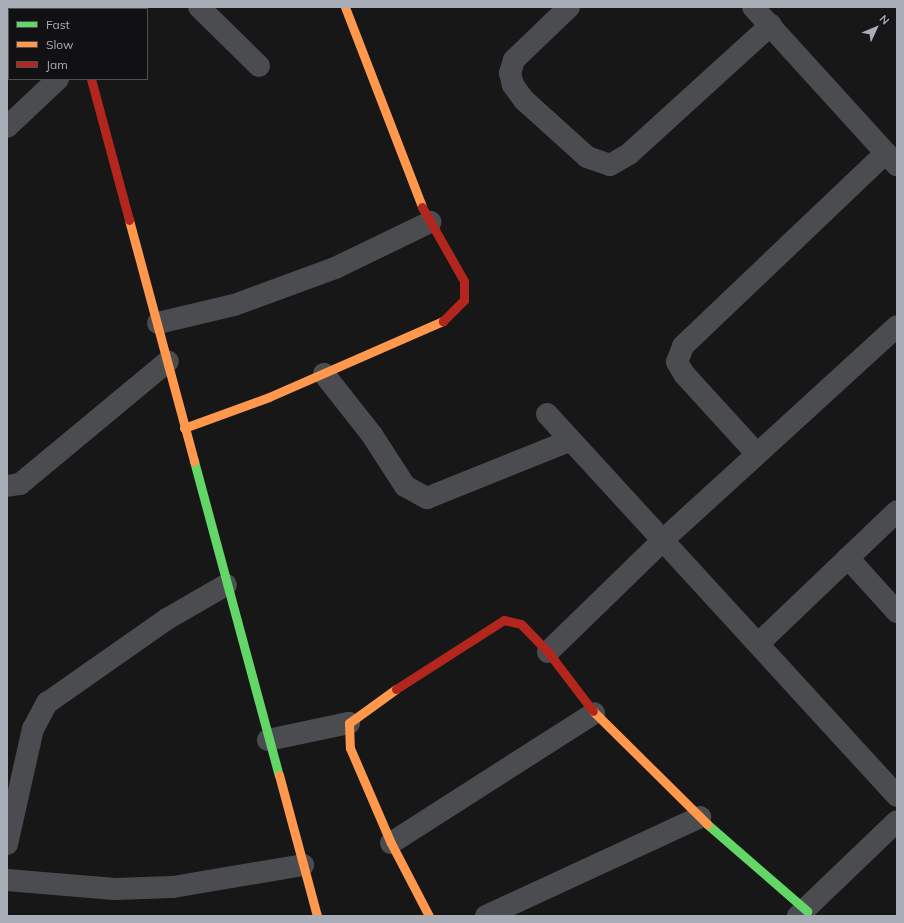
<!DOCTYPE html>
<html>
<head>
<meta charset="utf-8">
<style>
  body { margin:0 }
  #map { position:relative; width:904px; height:923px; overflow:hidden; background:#171717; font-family:Mulish,sans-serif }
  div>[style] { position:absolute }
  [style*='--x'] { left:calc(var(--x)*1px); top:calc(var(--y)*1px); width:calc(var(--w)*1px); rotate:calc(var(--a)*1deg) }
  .street>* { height:22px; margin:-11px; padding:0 11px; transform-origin:11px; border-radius:11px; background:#4b4c50 }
  .fast>* { height:9px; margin:-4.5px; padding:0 4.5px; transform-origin:4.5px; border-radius:4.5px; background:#63d668 }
  .slow>* { height:9px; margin:-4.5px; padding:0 4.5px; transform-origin:4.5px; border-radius:4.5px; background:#ff974d }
  .jam>* { height:9px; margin:-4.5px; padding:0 4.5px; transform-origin:4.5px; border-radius:4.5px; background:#b3261e }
  span { translate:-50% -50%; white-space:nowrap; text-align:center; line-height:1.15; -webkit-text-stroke:4px #111113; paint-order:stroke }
  .frame { position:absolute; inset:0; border:8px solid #a8adb8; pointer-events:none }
  .legend { position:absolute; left:8px; top:8px; width:140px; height:72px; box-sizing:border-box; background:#111113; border:1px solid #4d4f55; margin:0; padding:5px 7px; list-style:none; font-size:12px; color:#a8adb8 }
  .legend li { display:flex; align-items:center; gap:8px; height:20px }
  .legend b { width:20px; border:1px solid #4d4f55 }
  .north { position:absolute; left:856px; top:8px; width:40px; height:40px; -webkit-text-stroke:3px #111113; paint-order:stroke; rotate:46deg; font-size:11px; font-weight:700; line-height:16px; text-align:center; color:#a8adb8 }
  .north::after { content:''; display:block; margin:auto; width:14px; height:18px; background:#a8adb8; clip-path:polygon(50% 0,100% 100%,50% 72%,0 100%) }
</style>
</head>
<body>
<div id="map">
  <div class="street">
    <div style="--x:64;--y:7;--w:2;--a:63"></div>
    <div style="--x:199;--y:7;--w:84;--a:44.5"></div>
    <div style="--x:569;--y:7;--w:76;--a:136.1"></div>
    <div style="--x:514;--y:60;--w:14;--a:107"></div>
    <div style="--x:510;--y:73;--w:12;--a:76"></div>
    <div style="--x:513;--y:85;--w:19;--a:54"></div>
    <div style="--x:524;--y:100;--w:85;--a:42.1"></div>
    <div style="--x:587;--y:157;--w:24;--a:19"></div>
    <div style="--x:610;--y:165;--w:22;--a:-30"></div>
    <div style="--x:629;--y:154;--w:192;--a:-42.3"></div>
    <div style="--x:753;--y:7;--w:214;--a:47.7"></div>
    <div style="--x:106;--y:9;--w:2;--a:-63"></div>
    <div style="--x:7;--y:127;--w:70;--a:-43.3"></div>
    <div style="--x:158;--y:323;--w:78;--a:-13.3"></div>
    <div style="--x:234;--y:305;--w:108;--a:-20.1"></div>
    <div style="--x:335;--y:268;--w:106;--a:-25.8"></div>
    <div style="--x:324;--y:374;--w:78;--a:51.8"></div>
    <div style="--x:372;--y:435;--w:61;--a:57.1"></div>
    <div style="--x:405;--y:486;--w:25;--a:29"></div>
    <div style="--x:427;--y:498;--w:155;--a:-21.9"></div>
    <div style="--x:547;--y:414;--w:518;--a:47.5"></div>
    <div style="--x:757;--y:454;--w:108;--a:-132.4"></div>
    <div style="--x:684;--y:374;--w:14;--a:-120"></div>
    <div style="--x:677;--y:362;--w:17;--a:-69"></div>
    <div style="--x:683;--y:346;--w:280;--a:-43.6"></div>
    <div style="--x:7;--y:486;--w:13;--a:-9"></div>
    <div style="--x:20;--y:484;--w:192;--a:-39.7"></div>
    <div style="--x:848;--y:558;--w:73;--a:47.8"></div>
    <div style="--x:758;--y:644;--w:192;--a:-43.7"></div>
    <div style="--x:548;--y:652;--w:161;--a:-44.2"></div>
    <div style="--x:663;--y:540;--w:317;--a:-42.4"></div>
    <div style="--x:268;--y:740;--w:83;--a:-11.9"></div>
    <div style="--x:391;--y:843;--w:241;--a:-32.6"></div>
    <div style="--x:7;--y:844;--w:118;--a:-77.3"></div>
    <div style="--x:33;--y:729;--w:30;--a:-62"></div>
    <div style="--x:47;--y:703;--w:146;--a:-35"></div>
    <div style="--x:167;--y:619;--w:68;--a:-30"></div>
    <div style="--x:7;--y:880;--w:108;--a:4.8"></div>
    <div style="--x:115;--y:889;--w:58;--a:-2"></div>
    <div style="--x:173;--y:887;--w:132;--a:-9.6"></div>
    <div style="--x:486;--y:916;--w:236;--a:-24.8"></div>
    <div style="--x:798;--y:916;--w:137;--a:-43.8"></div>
  </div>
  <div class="fast">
    <div style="--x:194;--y:461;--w:325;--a:74.9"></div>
    <div style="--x:707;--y:824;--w:133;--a:41"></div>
  </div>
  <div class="slow">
    <div style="--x:345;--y:7;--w:214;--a:68.9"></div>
    <div style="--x:129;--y:220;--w:250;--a:74.9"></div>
    <div style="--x:184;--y:428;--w:90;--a:-20"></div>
    <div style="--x:269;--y:397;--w:190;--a:-23.6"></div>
    <div style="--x:396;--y:689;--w:58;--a:144.1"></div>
    <div style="--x:349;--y:723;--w:25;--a:88"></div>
    <div style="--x:350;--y:748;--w:103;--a:66.7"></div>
    <div style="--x:391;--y:843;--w:82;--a:62.5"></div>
    <div style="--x:593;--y:711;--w:161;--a:44.7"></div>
    <div style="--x:279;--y:775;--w:146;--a:74.9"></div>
  </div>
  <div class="jam">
    <div style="--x:91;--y:79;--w:146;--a:74.9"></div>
    <div style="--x:422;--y:207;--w:85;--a:60.4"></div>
    <div style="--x:464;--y:281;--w:19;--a:90"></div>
    <div style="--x:464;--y:300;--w:30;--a:135"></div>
    <div style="--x:396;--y:689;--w:128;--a:-32.6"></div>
    <div style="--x:504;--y:620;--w:17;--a:13"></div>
    <div style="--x:521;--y:624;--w:39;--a:46"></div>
    <div style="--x:548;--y:652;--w:74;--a:52.7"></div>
  </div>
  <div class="frame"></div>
  <ul class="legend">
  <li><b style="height:5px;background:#63d668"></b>Fast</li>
  <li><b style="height:5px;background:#ff974d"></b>Slow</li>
  <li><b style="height:5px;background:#b3261e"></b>Jam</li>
  </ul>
  <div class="north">N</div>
</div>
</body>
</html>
